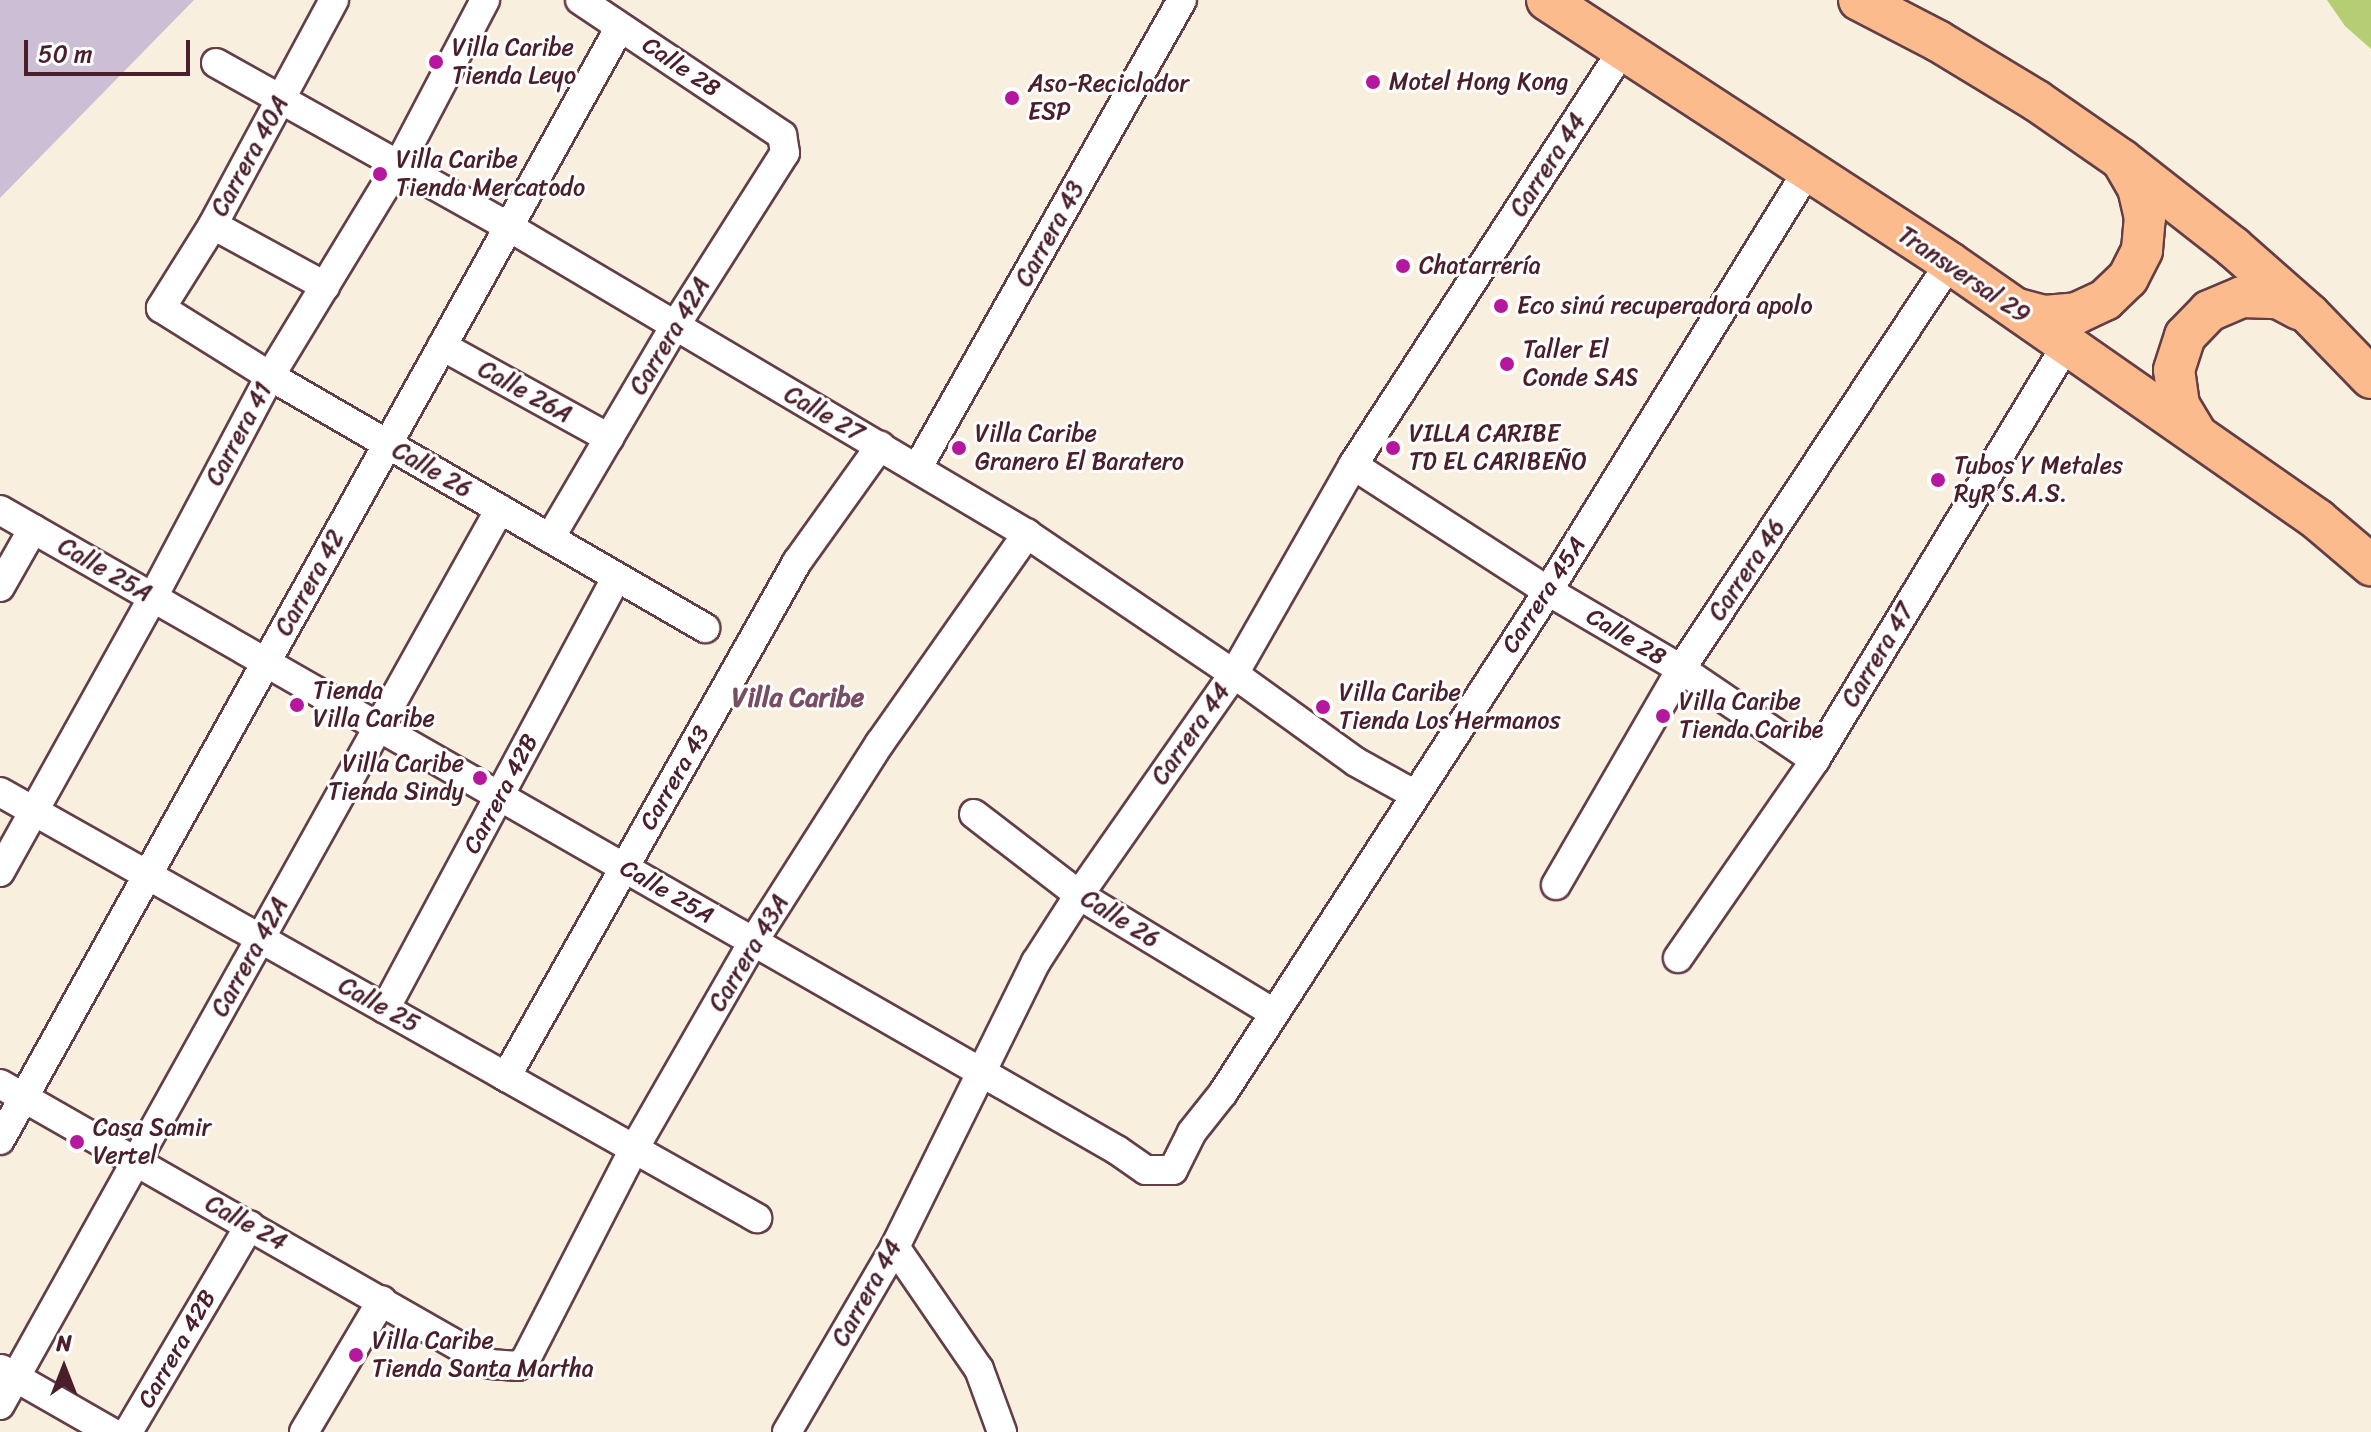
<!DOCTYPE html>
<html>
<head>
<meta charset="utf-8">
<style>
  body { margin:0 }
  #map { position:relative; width:2371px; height:1432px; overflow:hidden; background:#f8efdf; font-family:Sriracha,sans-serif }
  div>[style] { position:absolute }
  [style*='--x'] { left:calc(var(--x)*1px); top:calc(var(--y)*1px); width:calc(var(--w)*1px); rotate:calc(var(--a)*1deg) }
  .industrial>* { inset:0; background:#ccbed4 }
  .green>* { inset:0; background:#b5ce74 }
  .roads { filter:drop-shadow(2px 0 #643e46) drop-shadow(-2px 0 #643e46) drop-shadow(0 2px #643e46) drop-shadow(0 -2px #643e46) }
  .minor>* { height:28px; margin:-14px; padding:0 14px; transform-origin:14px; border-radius:14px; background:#fff }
  .highway>* { height:40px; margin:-20px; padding:0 20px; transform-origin:20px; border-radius:20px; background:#fbbb8d }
  .dots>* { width:22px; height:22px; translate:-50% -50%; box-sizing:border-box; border:4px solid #fff; border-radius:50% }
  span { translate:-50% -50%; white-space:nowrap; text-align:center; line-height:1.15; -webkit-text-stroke:6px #fff; paint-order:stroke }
  .poi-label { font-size:24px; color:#4a1f2b }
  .left { translate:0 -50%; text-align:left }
  .right { translate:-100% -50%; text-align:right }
  .street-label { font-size:24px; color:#4a1f2b }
  .neighbourhood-label { font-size:26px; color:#784e64; font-weight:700 }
  .north { position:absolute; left:24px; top:1328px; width:80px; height:80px; -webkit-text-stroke:6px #fff; paint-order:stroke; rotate:0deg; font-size:22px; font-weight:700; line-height:32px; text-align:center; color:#4a1f2b }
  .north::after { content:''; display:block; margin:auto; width:28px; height:36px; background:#4a1f2b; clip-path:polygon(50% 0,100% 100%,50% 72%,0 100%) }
  .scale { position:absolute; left:24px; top:40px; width:166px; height:36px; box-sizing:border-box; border:4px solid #4a1f2b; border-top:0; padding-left:10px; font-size:24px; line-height:28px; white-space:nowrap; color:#4a1f2b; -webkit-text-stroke:6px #fff; paint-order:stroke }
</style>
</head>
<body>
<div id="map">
  <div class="industrial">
    <div style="clip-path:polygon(0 0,194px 0,0 198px)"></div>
  </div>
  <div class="green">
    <div style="clip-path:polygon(2327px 0,2371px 0,2371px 49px,2345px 26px)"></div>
  </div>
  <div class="roads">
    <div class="minor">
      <div style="--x:334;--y:0;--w:255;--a:118.3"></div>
      <div style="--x:213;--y:225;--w:98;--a:122.1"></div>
      <div style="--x:161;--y:308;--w:128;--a:32"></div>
      <div style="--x:270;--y:376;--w:503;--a:30.08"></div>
      <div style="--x:216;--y:63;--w:336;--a:29.2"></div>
      <div style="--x:509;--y:227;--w:602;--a:30.65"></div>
      <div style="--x:1027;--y:534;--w:250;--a:34.1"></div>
      <div style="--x:1234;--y:674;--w:150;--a:35.8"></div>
      <div style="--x:1356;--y:762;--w:66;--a:28.9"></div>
      <div style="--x:213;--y:225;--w:128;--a:28.6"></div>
      <div style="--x:442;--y:346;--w:191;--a:28.9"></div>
      <div style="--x:1353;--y:465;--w:232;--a:32.9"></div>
      <div style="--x:1548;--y:591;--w:154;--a:30.4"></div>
      <div style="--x:1681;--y:669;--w:162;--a:34.2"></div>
      <div style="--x:918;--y:467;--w:536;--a:-60.52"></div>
      <div style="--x:0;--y:510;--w:1287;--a:29.81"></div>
      <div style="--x:1117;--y:1150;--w:35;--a:35"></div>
      <div style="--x:1146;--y:1170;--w:27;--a:0"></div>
      <div style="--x:1173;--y:1170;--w:42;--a:-63.4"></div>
      <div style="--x:1192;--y:1132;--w:50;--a:-51.5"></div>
      <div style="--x:1223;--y:1093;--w:598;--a:-57.08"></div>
      <div style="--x:1548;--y:591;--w:493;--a:-58.3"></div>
      <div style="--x:550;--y:538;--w:246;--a:-59.5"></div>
      <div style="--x:675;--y:326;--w:205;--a:-57.6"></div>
      <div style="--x:785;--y:153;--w:18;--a:-99"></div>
      <div style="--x:782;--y:135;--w:243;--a:-146.2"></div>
      <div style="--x:0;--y:587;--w:67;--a:-60.4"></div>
      <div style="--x:0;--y:792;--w:869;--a:29.37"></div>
      <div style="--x:974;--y:814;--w:133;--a:37.6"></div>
      <div style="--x:1079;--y:895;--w:228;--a:31.2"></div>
      <div style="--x:0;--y:872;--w:315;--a:-60.9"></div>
      <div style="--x:153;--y:597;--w:250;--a:-62.1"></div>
      <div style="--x:270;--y:376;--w:248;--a:-58.7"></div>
      <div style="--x:399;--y:164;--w:185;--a:-62.3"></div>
      <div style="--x:1556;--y:885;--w:250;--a:-59.9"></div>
      <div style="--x:1681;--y:669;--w:487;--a:-56.5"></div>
      <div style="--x:1678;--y:958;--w:241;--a:-55.3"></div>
      <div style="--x:1815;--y:760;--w:486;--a:-58.8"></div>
      <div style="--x:385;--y:1009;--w:489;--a:-61.8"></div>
      <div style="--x:506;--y:1077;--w:592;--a:-60.53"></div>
      <div style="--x:797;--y:562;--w:143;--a:-54.4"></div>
      <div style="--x:0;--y:1084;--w:564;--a:29.74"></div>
      <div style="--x:490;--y:1364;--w:28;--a:4"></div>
      <div style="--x:518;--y:1366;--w:11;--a:-41"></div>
      <div style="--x:526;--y:1359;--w:236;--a:-62.8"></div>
      <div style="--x:634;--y:1149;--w:239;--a:-60.1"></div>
      <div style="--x:753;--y:942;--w:236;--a:-57.5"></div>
      <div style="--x:880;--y:743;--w:256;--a:-54.9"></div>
      <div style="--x:0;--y:1140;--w:1274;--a:-60.88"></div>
      <div style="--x:895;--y:1247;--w:148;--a:55.5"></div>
      <div style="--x:979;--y:1369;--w:67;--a:69.9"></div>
      <div style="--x:1;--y:1369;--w:127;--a:29.8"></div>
      <div style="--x:0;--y:1405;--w:1026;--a:-60.84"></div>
      <div style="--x:128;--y:1432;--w:240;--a:-59.5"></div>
      <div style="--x:304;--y:1432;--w:153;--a:-59.4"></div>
      <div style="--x:787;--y:1432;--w:214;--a:-59.7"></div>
      <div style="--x:895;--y:1247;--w:318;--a:-63.7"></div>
      <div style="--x:1036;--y:962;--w:80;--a:-57.3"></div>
      <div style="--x:1079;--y:895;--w:270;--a:-55"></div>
      <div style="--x:1234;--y:674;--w:241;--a:-60.3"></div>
      <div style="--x:1353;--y:465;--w:495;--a:-57"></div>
    </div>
    <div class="highway">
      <div style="--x:1547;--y:0;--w:481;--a:33.1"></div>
      <div style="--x:1950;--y:263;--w:449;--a:34.9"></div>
      <div style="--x:2318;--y:520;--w:70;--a:40.3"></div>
      <div style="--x:1859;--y:0;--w:89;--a:27.4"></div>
      <div style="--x:1938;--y:41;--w:116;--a:31.2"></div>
      <div style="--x:2037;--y:101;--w:103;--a:34.8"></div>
      <div style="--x:2122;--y:160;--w:141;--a:38.1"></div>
      <div style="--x:2233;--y:247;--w:101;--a:41.4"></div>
      <div style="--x:2309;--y:314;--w:89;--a:45.9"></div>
      <div style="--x:2018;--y:309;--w:28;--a:15"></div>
      <div style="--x:2045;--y:316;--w:32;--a:-5"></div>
      <div style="--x:2077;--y:313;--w:31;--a:-25"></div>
      <div style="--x:2105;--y:300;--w:32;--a:-44"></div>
      <div style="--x:2128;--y:278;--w:31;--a:-63"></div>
      <div style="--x:2142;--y:250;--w:32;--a:-85"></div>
      <div style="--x:2145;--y:218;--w:31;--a:-103"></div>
      <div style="--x:2138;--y:188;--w:28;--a:-120"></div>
      <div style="--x:2197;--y:435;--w:35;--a:-121"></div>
      <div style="--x:2179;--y:405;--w:35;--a:-98"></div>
      <div style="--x:2174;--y:370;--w:36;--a:-72"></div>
      <div style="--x:2185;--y:336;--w:35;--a:-46"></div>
      <div style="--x:2209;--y:311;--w:36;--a:-23"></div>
      <div style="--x:2242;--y:297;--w:36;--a:2"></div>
      <div style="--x:2278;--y:298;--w:24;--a:28"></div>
    </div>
  </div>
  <div class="dots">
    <div style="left:436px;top:62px;background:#b5179e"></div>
    <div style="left:1373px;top:82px;background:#b5179e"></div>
    <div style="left:1012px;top:98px;background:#b5179e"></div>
    <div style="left:380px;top:174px;background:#b5179e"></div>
    <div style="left:1403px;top:266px;background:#b5179e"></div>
    <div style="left:1501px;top:306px;background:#b5179e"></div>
    <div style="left:1507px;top:364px;background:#b5179e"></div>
    <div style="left:959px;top:448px;background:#b5179e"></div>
    <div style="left:1393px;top:448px;background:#b5179e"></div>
    <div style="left:1938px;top:480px;background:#b5179e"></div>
    <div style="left:297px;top:705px;background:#b5179e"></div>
    <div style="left:1323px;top:707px;background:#b5179e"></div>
    <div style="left:1663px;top:716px;background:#b5179e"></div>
    <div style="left:480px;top:778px;background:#b5179e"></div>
    <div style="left:77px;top:1142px;background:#b5179e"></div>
    <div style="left:356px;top:1355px;background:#b5179e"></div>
  </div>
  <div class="poi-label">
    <span class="left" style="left:452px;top:62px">Villa Caribe<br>Tienda Leyo</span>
    <span class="left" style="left:1389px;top:82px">Motel Hong Kong</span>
    <span class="left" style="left:1028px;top:98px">Aso-Reciclador<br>ESP</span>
    <span class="left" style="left:396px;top:174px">Villa Caribe<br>Tienda Mercatodo</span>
    <span class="left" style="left:1419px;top:266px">Chatarrería</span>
    <span class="left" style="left:1517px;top:306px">Eco sinú recuperadora apolo</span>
    <span class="left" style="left:1523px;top:364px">Taller El<br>Conde SAS</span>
    <span class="left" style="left:975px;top:448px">Villa Caribe<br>Granero El Baratero</span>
    <span class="left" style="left:1409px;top:448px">VILLA CARIBE<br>TD EL CARIBEÑO</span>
    <span class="left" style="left:1954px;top:480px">Tubos Y Metales<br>RyR S.A.S.</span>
    <span class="left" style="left:313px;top:705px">Tienda<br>Villa Caribe</span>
    <span class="left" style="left:1339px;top:707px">Villa Caribe<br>Tienda Los Hermanos</span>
    <span class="left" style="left:1679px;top:716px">Villa Caribe<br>Tienda Caribe</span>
    <span class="right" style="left:464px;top:778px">Villa Caribe<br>Tienda Sindy</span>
    <span class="left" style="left:93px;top:1142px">Casa Samir<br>Vertel</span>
    <span class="left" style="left:372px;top:1355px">Villa Caribe<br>Tienda Santa Martha</span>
  </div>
  <div class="street-label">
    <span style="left:681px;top:67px;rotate:34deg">Calle 28</span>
    <span style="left:250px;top:156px;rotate:-61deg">Carrera 40A</span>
    <span style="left:1548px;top:165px;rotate:-57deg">Carrera 44</span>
    <span style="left:1050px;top:234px;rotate:-61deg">Carrera 43</span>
    <span style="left:1964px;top:275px;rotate:34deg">Transversal 29</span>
    <span style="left:670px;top:336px;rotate:-59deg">Carrera 42A</span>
    <span style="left:525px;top:392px;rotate:29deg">Calle 26A</span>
    <span style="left:824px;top:414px;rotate:30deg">Calle 27</span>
    <span style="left:239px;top:434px;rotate:-62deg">Carrera 41</span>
    <span style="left:432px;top:470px;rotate:30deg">Calle 26</span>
    <span style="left:105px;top:570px;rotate:30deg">Calle 25A</span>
    <span style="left:1747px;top:570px;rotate:-56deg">Carrera 46</span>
    <span style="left:310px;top:583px;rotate:-61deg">Carrera 42</span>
    <span style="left:1544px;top:595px;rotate:-57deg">Carrera 45A</span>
    <span style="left:1626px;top:637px;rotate:31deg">Calle 28</span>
    <span style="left:1878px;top:655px;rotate:-59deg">Carrera 47</span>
    <span style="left:1191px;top:734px;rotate:-55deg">Carrera 44</span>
    <span style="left:675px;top:778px;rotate:-60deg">Carrera 43</span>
    <span style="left:501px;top:794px;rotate:-62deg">Carrera 42B</span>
    <span style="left:667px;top:892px;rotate:30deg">Calle 25A</span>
    <span style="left:1120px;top:919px;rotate:32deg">Calle 26</span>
    <span style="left:749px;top:953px;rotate:-59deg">Carrera 43A</span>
    <span style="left:250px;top:957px;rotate:-61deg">Carrera 42A</span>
    <span style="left:379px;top:1005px;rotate:29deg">Calle 25</span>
    <span style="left:246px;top:1223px;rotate:29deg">Calle 24</span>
    <span style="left:867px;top:1293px;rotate:-61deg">Carrera 44</span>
    <span style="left:177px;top:1349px;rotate:-60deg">Carrera 42B</span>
  </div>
  <div class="neighbourhood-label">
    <span style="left:798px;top:698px">Villa Caribe</span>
  </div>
  <div class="north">N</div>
  <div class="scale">50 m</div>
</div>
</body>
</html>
